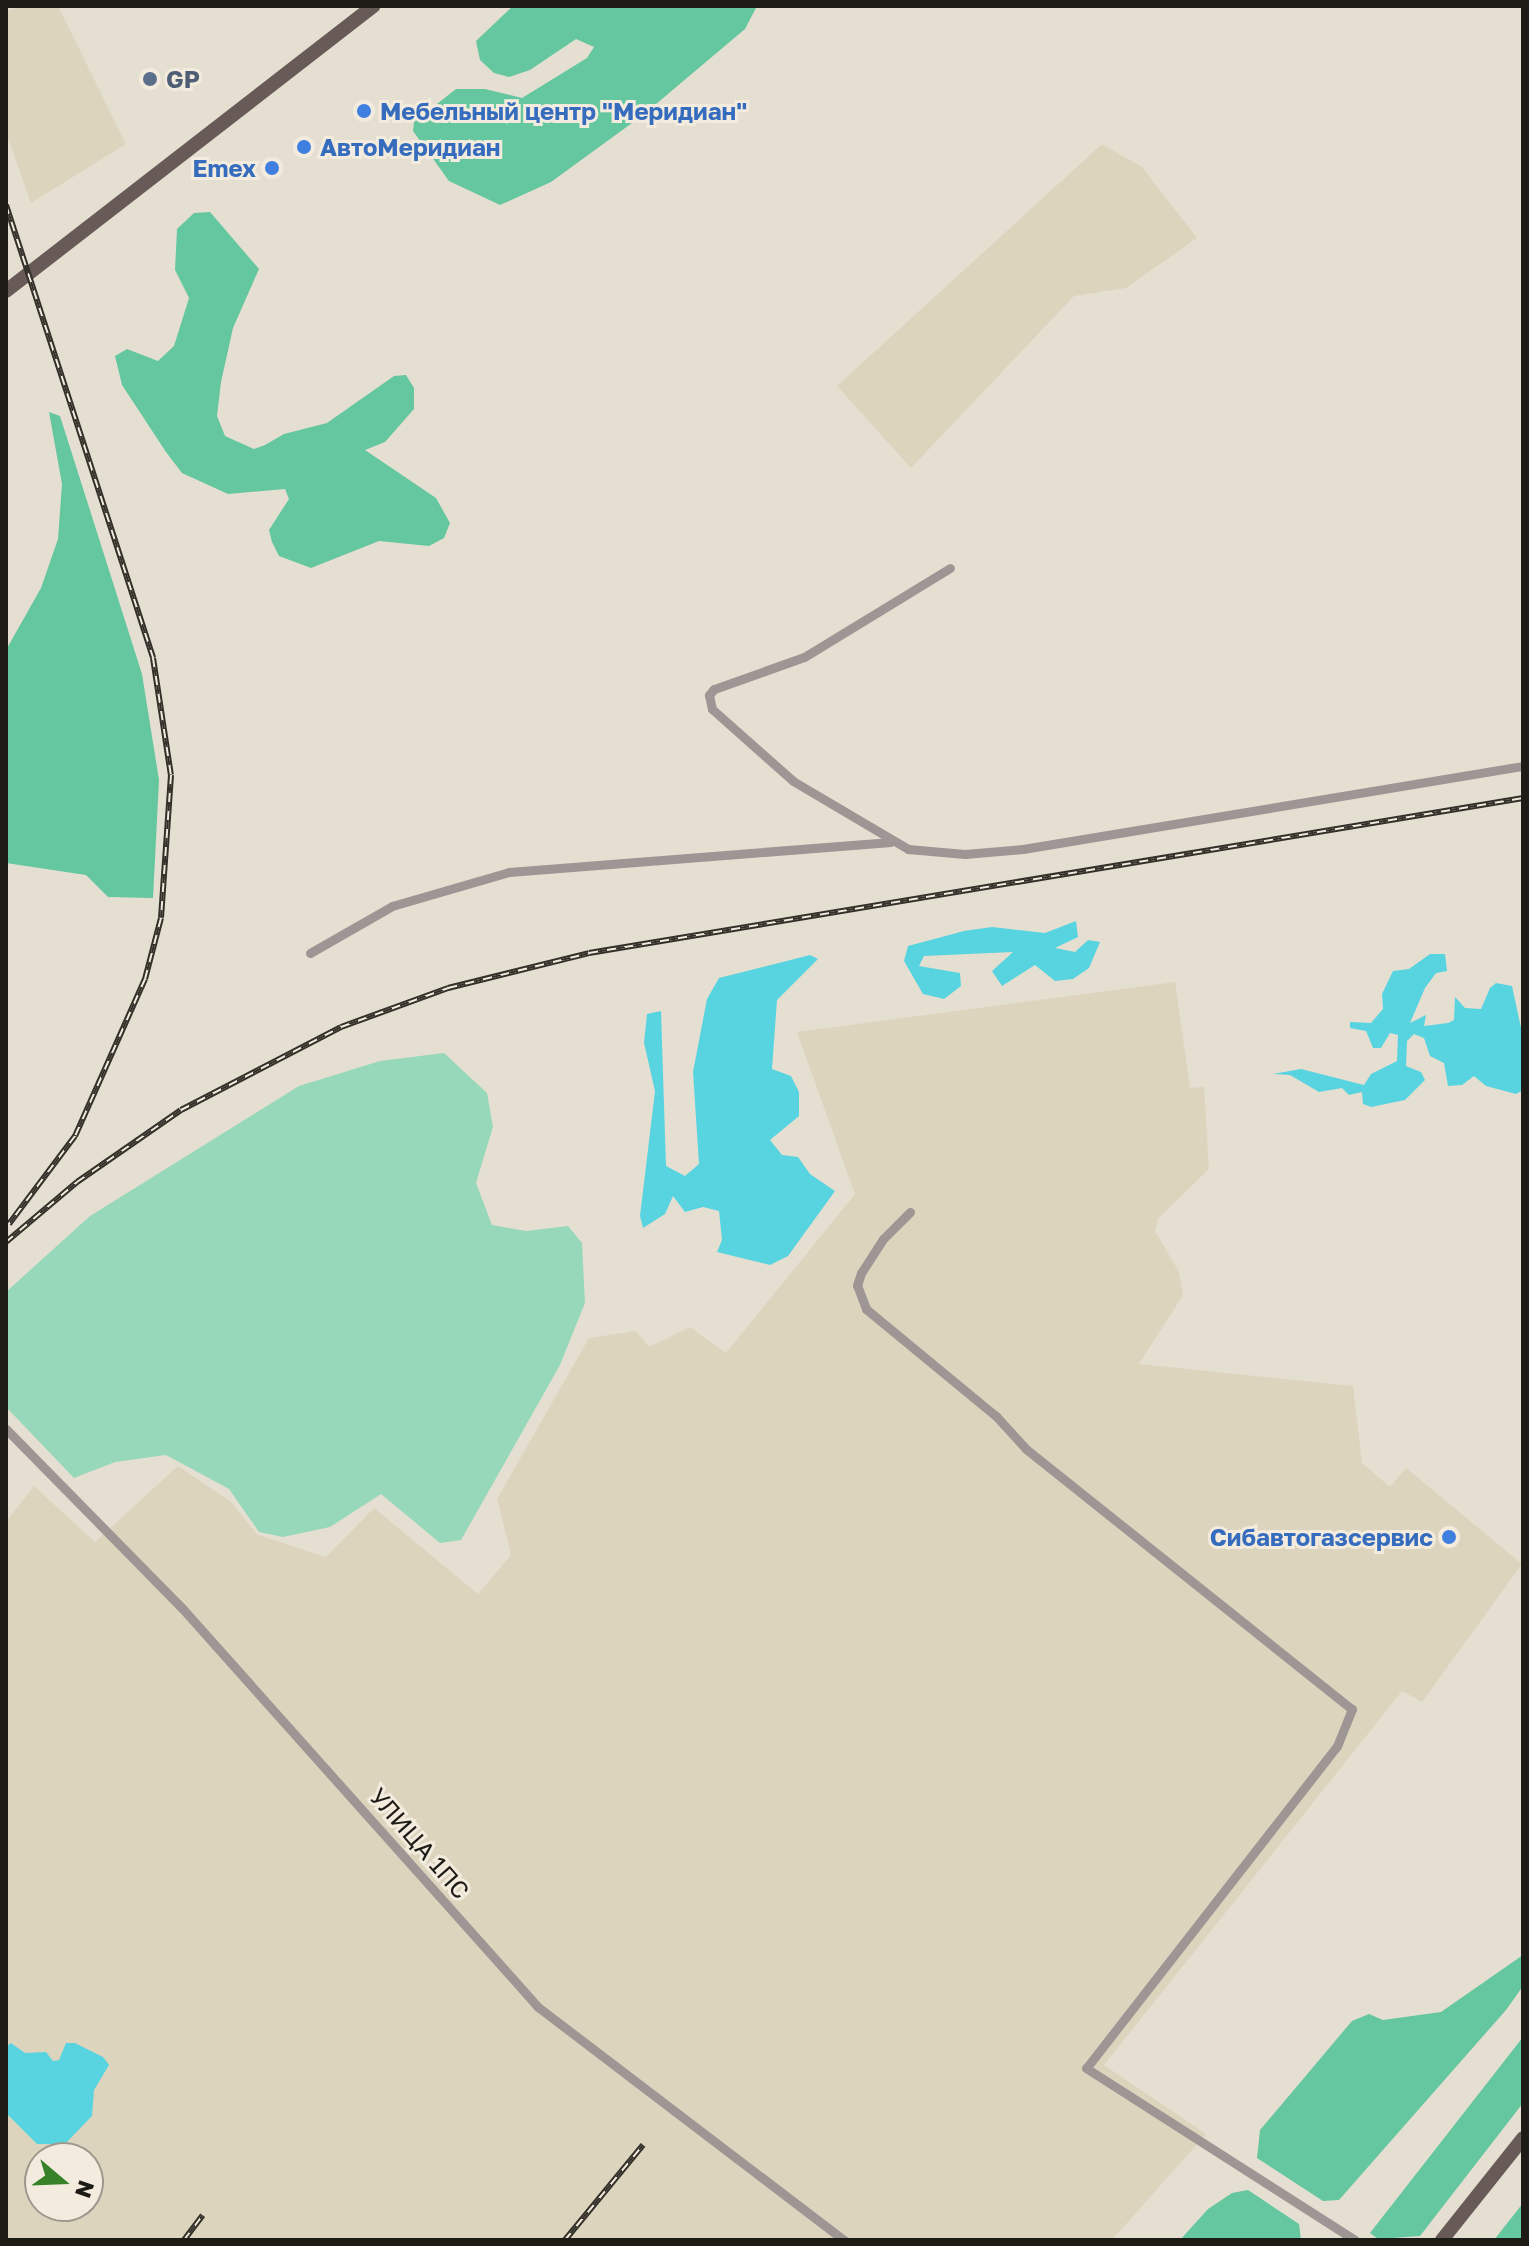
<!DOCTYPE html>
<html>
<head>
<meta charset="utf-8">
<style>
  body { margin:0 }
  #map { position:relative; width:1529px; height:2246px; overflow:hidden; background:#e5dfd1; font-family:"Golos Text",sans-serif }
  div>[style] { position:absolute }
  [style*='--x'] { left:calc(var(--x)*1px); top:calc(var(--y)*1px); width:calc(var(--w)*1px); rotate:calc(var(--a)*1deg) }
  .built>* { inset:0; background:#ddd4be }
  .green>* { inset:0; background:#97d8bb }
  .forest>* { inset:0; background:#64c79f }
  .water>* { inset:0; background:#57d4e0 }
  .minor>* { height:9px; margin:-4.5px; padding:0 4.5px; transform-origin:4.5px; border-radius:4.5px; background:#9e9694 }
  .primary>* { height:14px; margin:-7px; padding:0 7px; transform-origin:7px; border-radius:7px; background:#675a57 }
  .rail>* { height:6px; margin-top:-3px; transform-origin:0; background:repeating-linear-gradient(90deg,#f3ecde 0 9px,#33302a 0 18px); box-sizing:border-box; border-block:2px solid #33302a }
  .dots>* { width:22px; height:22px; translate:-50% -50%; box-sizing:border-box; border:4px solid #f3ecde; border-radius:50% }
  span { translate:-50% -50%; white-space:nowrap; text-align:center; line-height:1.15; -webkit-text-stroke:6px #f3ecde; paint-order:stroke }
  .service-label { font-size:24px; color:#4e5e75; font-weight:700 }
  .left { translate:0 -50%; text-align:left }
  .shop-label { font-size:24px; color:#366cbe; font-weight:700 }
  .right { translate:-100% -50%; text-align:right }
  .street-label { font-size:24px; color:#1d1b16 }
  .frame { position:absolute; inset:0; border:8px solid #1d1b16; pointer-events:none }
  .north { position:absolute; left:24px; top:2142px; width:80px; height:80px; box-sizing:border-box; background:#f3ecde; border:2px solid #9d988e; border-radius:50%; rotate:109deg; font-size:22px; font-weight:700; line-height:32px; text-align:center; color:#1d1b16 }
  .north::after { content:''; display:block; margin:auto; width:28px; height:36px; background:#378128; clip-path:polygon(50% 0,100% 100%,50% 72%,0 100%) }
</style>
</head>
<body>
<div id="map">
  <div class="built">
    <div style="clip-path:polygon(21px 6px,58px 6px,126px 144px,31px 203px,6px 133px,6px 12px)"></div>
    <div style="clip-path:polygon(1102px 144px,1142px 167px,1197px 238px,1126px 288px,1074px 296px,911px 468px,837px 386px)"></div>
    <div style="clip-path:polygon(evenodd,1175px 982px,1190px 1088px,1204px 1087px,1209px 1169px,1158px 1219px,1155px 1231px,1179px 1272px,1183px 1295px,1139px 1364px,1353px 1386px,1362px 1463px,1390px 1487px,1406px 1468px,1522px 1564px,1422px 1702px,1402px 1691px,1104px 2065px,1206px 2134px,1112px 2240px,6px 2240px,6px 1522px,34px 1486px,95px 1542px,178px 1466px,230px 1501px,258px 1535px,326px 1557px,374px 1508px,478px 1594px,511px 1555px,497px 1499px,589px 1338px,636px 1331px,649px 1347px,690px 1327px,726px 1353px,855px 1194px,797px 1032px,1175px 982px,40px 2158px,88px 2158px,88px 2206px,40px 2206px,40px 2158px)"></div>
  </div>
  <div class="green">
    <div style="clip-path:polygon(444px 1053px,487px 1093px,493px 1127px,476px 1183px,492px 1225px,526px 1231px,568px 1226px,582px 1243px,585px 1303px,560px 1365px,461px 1540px,440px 1543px,381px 1494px,330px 1527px,283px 1537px,259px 1532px,229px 1489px,166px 1455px,115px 1462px,74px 1478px,6px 1407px,6px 1292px,90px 1216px,299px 1086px,380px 1061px)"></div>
  </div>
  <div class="forest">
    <div style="clip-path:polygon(513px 6px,757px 6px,745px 29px,643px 115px,551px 182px,500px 205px,449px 181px,413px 131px,414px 122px,456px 89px,485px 89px,522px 98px,587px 58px,594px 47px,576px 39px,530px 70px,509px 77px,494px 73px,480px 60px,476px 41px)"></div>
    <div style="clip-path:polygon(210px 212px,259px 269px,233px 328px,221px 382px,217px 416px,225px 436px,254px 449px,265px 445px,284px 434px,327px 423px,394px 376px,406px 375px,414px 388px,414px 409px,385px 442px,365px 450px,436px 498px,450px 523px,444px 538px,429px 546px,379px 541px,311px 568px,279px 556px,272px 542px,269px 530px,289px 499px,285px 489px,228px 494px,182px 473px,166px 452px,122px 385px,115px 356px,127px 349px,158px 361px,174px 346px,189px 298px,175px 270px,177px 229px,194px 213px)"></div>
    <div style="clip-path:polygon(49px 412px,60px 416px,142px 674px,159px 780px,153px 898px,108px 897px,86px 875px,6px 863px,6px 650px,41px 588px,58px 539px,62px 484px)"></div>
    <div style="clip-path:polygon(1523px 1955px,1523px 1986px,1506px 2010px,1339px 2200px,1323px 2201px,1257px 2158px,1260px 2130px,1352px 2021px,1369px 2014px,1383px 2020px,1441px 2012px)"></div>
    <div style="clip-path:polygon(1523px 2037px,1523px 2103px,1420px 2236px,1378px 2239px,1370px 2233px)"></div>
    <div style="clip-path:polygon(1248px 2190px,1299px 2224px,1301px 2240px,1180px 2240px,1208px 2209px,1232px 2193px)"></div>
    <div style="clip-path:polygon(1523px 2203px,1523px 2240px,1494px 2240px)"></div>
  </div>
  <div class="water">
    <div style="clip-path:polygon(1076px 921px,1078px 937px,1055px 948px,1075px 952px,1088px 940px,1100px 942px,1089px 968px,1073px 979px,1055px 981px,1035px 965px,1002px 986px,992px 971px,1013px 952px,924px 956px,919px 966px,960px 973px,961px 986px,944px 999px,923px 994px,904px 961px,908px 946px,964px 931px,992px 927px,1045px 933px)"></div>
    <div style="clip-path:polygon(1430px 954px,1445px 954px,1447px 971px,1436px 973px,1425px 988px,1410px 1023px,1426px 1015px,1424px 1026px,1448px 1023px,1454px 1020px,1455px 997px,1465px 1008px,1481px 1009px,1490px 988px,1496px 983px,1512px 986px,1523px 1037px,1523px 1090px,1516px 1094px,1486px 1086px,1474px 1076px,1462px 1085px,1448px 1086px,1444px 1063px,1430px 1056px,1424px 1038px,1414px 1034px,1407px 1041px,1406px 1066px,1421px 1072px,1425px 1080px,1405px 1100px,1371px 1107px,1363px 1104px,1362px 1092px,1349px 1095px,1342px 1088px,1319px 1092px,1290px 1075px,1273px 1074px,1301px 1069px,1364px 1085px,1371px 1074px,1397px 1061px,1398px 1035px,1390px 1033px,1381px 1048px,1373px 1048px,1366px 1031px,1350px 1028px,1350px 1022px,1371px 1023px,1383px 1009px,1382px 994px,1393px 971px,1409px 969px)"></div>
    <div style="clip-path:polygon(810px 955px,818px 959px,777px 1000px,772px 1069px,791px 1076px,799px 1092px,799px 1116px,770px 1140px,782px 1155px,798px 1157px,810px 1174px,835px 1191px,788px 1256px,770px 1265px,717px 1252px,722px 1240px,719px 1211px,703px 1207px,685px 1212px,673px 1196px,665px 1214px,643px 1228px,640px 1216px,655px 1091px,644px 1043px,647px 1014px,661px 1011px,666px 1166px,685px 1176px,699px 1164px,693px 1072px,707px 999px,719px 978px)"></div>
    <div style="clip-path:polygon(11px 2043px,25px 2053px,46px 2052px,53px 2061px,59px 2060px,66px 2043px,75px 2043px,103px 2057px,109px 2065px,94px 2090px,92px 2116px,65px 2144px,37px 2144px,6px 2113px,6px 2047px)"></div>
  </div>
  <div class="minor">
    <div style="--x:950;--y:568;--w:171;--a:148.6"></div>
    <div style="--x:804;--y:657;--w:96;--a:160.4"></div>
    <div style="--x:714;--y:689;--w:8;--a:130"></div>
    <div style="--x:709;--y:695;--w:14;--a:78"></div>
    <div style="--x:712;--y:709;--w:108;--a:41.6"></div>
    <div style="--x:793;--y:781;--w:134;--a:30.6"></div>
    <div style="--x:908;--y:849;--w:57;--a:5"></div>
    <div style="--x:965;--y:854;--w:58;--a:-4.9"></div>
    <div style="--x:1023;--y:849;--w:507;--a:-9.43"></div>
    <div style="--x:310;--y:953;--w:95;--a:-29.8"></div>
    <div style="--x:392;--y:906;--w:122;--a:-16.2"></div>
    <div style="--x:509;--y:872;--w:383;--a:-4.5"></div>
    <div style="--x:910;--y:1212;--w:38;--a:135"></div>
    <div style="--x:883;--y:1239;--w:40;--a:122.9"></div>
    <div style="--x:861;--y:1273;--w:13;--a:108"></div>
    <div style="--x:857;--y:1285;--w:26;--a:69"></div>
    <div style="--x:866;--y:1309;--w:168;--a:39.5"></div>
    <div style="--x:996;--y:1416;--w:45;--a:47.7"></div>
    <div style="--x:1026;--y:1449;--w:417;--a:38.6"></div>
    <div style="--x:1352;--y:1709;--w:40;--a:112"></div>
    <div style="--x:1337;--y:1746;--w:408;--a:127.9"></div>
    <div style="--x:1086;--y:2068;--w:319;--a:32.6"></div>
    <div style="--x:6;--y:1429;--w:251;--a:45.5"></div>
    <div style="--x:182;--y:1608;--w:535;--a:48.26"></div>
    <div style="--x:538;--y:2007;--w:385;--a:37.3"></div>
  </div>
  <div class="primary">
    <div style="--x:6;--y:291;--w:465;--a:-37.8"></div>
    <div style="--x:1442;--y:2240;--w:130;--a:-51.5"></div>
  </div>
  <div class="rail">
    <div style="--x:6;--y:205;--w:476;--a:72"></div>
    <div style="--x:153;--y:658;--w:118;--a:81.3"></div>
    <div style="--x:171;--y:775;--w:143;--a:94"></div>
    <div style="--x:161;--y:918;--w:63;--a:104.7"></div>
    <div style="--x:145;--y:979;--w:172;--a:114"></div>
    <div style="--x:75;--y:1136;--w:110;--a:126.9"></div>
    <div style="--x:6;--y:1242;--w:93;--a:-40.2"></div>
    <div style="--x:77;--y:1182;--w:126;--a:-34.7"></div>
    <div style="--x:181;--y:1110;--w:180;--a:-27.4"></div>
    <div style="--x:341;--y:1027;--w:114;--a:-20"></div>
    <div style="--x:448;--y:988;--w:145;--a:-13.9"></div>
    <div style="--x:589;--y:953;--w:947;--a:-9.42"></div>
    <div style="--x:184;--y:2240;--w:31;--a:-53"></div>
    <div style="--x:565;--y:2240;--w:123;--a:-50.6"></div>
  </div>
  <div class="dots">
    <div style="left:150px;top:79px;background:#5c6f8a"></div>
    <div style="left:364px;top:111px;background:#3f7fe0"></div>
    <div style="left:304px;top:147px;background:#3f7fe0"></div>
    <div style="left:272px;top:168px;background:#3f7fe0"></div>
    <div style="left:1449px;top:1537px;background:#3f7fe0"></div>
  </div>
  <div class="service-label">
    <span class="left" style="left:166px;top:79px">GP</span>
  </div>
  <div class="shop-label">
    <span class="left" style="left:380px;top:111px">Мебельный центр "Меридиан"</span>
    <span class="left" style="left:320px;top:147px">АвтоМеридиан</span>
    <span class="right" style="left:256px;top:168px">Emex</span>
    <span class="right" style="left:1433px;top:1537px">Сибавтогазсервис</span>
  </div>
  <div class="street-label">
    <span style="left:420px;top:1843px;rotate:49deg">УЛИЦА 1ПС</span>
  </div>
  <div class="frame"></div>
  <div class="north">N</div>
</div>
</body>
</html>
